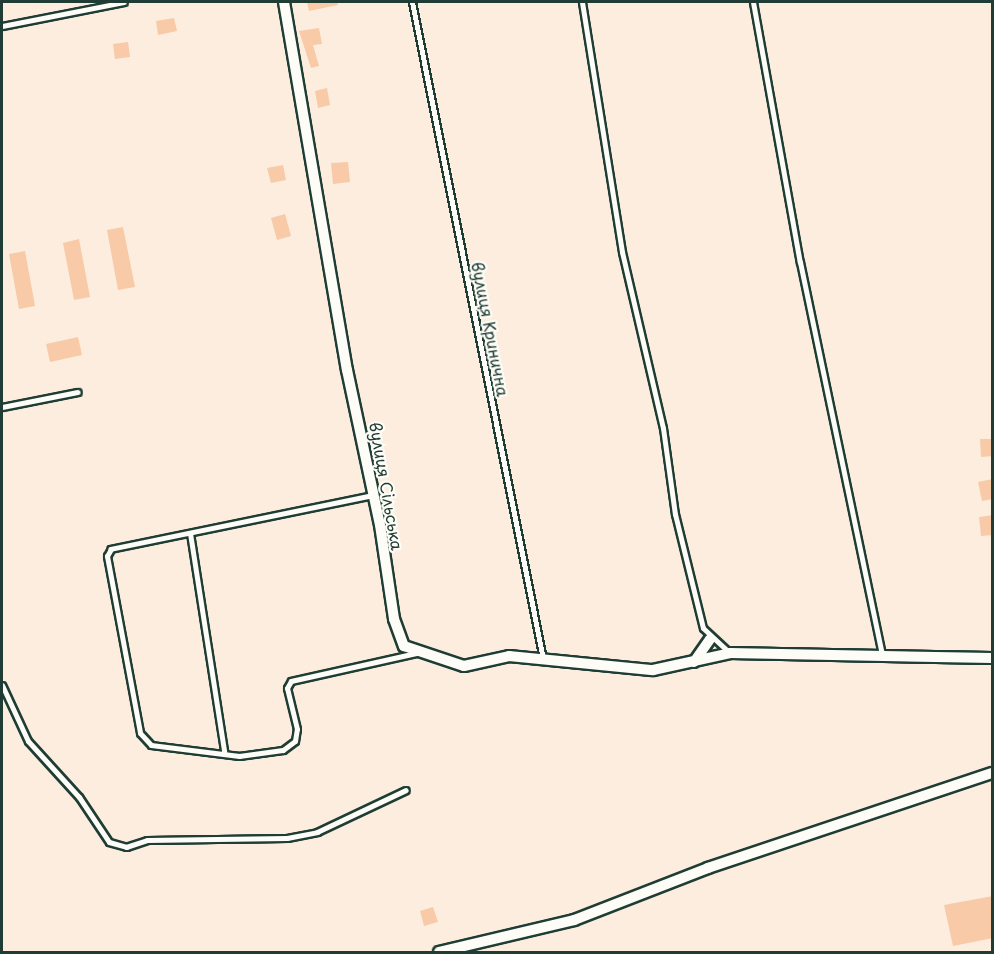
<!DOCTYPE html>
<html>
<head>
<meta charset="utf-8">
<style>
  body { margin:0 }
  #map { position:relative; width:994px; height:954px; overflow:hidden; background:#fceddf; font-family:"Playpen Sans",sans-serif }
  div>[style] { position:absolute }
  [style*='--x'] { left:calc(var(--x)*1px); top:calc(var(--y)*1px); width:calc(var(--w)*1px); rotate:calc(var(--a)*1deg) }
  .building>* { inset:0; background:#f8caa7 }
  .roads { filter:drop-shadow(2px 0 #1f3d34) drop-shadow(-2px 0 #1f3d34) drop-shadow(0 2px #1f3d34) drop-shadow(0 -2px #1f3d34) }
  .service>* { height:5px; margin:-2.5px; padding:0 2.5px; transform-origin:2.5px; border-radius:2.5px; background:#fdfcf7 }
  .minor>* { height:10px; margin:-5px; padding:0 5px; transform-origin:5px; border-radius:5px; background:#fdfcf7 }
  span { translate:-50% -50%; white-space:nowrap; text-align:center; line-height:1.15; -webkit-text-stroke:4.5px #fdfcf7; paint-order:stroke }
  .street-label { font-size:16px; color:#1f3d34 }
  .frame { position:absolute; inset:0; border:3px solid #1f3d34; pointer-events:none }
</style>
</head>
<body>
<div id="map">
  <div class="building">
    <div style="clip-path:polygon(307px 2px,337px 2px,338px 5px,309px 11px)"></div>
    <div style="clip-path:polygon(174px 18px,177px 31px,158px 35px,156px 21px)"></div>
    <div style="clip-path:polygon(319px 28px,322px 44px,313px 45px,319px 66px,311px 68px,299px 31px)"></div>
    <div style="clip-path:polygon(128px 42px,130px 57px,115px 59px,113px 44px)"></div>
    <div style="clip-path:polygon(327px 88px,330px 105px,318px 108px,315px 91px)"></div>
    <div style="clip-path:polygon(348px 162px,350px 182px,333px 184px,331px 163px)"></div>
    <div style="clip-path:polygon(283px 165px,286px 180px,271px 183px,267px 168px)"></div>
    <div style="clip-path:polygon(285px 214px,291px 236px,277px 240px,271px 218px)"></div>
    <div style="clip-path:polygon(123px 227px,135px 287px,118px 290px,107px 230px)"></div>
    <div style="clip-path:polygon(79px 239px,90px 297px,74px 300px,63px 243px)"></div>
    <div style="clip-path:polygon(25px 251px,35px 306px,19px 309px,9px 254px)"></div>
    <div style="clip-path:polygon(78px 337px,82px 355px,50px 362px,46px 344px)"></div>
    <div style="clip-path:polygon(980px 439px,993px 439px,993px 456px,981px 457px)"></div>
    <div style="clip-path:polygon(993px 479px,993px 499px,982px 501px,978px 482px)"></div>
    <div style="clip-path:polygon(993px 515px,993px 535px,981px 536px,979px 517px)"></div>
    <div style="clip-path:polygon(993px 896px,993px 938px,953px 946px,944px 905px)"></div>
    <div style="clip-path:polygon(433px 907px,438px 922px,424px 926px,420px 911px)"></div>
  </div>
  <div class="roads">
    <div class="service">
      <div style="--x:412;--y:2;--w:670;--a:78.72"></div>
      <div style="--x:582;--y:2;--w:253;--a:80.9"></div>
      <div style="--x:622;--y:252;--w:181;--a:76.9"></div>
      <div style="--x:663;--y:428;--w:87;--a:82.1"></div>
      <div style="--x:675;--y:514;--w:117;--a:76.2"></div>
      <div style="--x:703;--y:628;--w:35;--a:43"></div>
      <div style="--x:753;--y:2;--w:264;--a:79.8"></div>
      <div style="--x:800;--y:262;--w:400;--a:78.2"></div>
      <div style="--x:2;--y:26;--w:124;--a:-11.1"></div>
      <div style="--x:2;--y:407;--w:77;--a:-11.2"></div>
      <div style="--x:373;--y:495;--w:268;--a:168.4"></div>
      <div style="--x:111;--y:549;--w:8;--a:120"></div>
      <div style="--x:107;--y:556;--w:180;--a:79.4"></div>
      <div style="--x:140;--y:733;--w:16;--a:47"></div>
      <div style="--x:151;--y:745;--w:89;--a:7.1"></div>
      <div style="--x:239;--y:756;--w:44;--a:-7.8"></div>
      <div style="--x:283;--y:750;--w:15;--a:-37"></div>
      <div style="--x:295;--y:741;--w:12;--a:-81"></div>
      <div style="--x:297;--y:729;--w:42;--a:-103.7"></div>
      <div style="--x:287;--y:688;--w:8;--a:-60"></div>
      <div style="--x:291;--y:681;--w:128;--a:-12.6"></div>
      <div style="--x:190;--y:533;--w:221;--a:81.1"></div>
      <div style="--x:2;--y:685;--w:62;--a:65.1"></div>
      <div style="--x:28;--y:741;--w:76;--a:47.7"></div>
      <div style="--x:79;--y:797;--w:54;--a:56.3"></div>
      <div style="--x:109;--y:842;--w:18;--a:16"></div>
      <div style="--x:126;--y:847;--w:22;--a:-18"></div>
      <div style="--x:147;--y:840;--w:140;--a:-0.8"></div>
      <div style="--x:287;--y:838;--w:31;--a:-11"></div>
      <div style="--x:317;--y:832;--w:98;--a:-25.3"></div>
    </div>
    <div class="minor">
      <div style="--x:284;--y:2;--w:373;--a:80.3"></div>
      <div style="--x:347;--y:370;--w:158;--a:78"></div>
      <div style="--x:380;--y:525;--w:95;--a:81.5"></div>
      <div style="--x:394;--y:619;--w:29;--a:70"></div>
      <div style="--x:404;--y:646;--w:63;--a:18.4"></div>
      <div style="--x:464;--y:666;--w:46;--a:-12.5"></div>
      <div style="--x:509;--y:656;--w:145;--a:5.6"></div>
      <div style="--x:653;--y:670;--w:79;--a:-12.4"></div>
      <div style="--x:730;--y:653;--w:262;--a:1.1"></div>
      <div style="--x:694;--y:662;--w:28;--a:-55"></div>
      <div style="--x:439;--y:952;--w:139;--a:-13.3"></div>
      <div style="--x:574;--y:920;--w:144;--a:-21.2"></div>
      <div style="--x:708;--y:868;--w:299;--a:-18.5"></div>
    </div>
  </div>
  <div class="street-label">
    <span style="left:491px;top:329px;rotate:79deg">вулиця Кринична</span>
    <span style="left:387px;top:486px;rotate:80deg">вулиця Сільська</span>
  </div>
  <div class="frame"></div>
</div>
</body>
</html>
